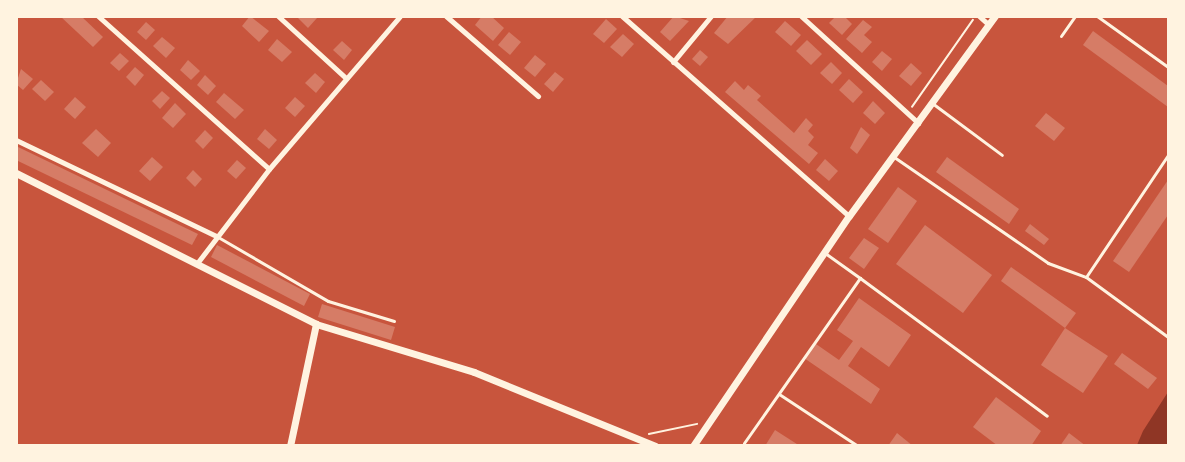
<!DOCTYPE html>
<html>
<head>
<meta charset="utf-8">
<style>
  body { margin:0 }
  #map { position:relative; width:1185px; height:462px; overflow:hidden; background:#c8553d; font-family:Roboto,sans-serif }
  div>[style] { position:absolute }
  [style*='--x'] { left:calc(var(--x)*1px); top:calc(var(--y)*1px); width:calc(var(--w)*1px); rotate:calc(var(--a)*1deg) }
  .water>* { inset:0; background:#8f3625 }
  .building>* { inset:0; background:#d67c66 }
  .path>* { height:1.5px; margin:-0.75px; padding:0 0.75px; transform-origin:0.75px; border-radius:0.75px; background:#fff3e0 }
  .service>* { height:3px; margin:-1.5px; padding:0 1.5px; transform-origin:1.5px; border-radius:1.5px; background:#fff3e0 }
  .minor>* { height:5px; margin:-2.5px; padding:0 2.5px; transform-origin:2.5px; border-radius:2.5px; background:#fff3e0 }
  .tertiary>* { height:7px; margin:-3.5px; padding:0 3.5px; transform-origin:3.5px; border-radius:3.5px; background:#fff3e0 }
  span { translate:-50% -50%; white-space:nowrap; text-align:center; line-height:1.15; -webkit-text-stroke:4.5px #fff3e0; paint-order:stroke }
  .frame { position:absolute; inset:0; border:18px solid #fff3e0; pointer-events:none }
</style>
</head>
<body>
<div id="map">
  <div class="water">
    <div style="clip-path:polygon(1168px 392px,1168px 445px,1137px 445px,1143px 431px)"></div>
  </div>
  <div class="building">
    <div style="clip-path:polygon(60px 16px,81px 16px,103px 37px,93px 47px)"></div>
    <div style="clip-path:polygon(250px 16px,269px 31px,259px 42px,242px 26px)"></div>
    <div style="clip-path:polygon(296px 16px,315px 16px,317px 18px,308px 28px)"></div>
    <div style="clip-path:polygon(482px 16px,491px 16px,504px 28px,493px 41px,475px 25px)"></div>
    <div style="clip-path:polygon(674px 16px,689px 21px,670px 41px,660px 32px)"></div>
    <div style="clip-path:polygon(728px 16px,757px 16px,728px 44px,714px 33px)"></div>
    <div style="clip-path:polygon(836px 16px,844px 16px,852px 24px,842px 35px,829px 23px)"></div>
    <div style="clip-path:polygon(606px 19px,617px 29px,604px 43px,593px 34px)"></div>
    <div style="clip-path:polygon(863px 20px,872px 27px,864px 35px,872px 42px,862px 53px,846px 39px)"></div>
    <div style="clip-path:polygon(785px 21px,801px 35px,791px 46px,775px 32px)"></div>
    <div style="clip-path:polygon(146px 22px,155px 30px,146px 40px,137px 32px)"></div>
    <div style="clip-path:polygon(1093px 31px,1168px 86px,1168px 107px,1083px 45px)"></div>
    <div style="clip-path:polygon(509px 32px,521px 42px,510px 55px,498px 45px)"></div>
    <div style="clip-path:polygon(623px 34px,634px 44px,622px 57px,610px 47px)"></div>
    <div style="clip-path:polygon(162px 37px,175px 48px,166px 58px,153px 46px)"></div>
    <div style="clip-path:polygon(277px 39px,292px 52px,282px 62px,268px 50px)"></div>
    <div style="clip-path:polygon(807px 40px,822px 54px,811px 65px,796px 51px)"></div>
    <div style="clip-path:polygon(342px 41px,352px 50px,344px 60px,333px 50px)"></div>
    <div style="clip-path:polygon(700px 50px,708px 57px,700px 66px,692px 59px)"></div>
    <div style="clip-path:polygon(882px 51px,892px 59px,882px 71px,872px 62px)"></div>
    <div style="clip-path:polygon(120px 53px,129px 61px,119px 71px,110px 63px)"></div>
    <div style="clip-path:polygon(535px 55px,546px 64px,535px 77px,524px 68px)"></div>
    <div style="clip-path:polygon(188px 60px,200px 71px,191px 80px,180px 70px)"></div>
    <div style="clip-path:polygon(831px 62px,842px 73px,832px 84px,820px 73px)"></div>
    <div style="clip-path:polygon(911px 63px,922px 73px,911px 86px,899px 76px)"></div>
    <div style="clip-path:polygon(135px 67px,144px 75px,135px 86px,126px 77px)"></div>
    <div style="clip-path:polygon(21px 69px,33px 79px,23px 90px,16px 84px)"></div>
    <div style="clip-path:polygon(555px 72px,564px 79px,553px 92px,544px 84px)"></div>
    <div style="clip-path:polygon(315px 73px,325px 82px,316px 93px,305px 83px)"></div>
    <div style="clip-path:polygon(205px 75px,216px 86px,208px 95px,197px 85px)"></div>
    <div style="clip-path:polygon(849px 79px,863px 92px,853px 103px,839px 90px)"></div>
    <div style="clip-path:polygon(41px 80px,54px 92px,45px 101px,32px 89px)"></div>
    <div style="clip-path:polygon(735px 81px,744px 90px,748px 85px,761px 96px,757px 100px,794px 133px,806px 118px,813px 125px,808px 131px,814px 137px,808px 145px,818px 153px,809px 164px,725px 92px)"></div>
    <div style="clip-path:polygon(162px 91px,170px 98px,160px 109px,152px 101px)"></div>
    <div style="clip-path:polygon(224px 93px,244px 110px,235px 119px,216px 102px)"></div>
    <div style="clip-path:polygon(75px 97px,86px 107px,75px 119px,64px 109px)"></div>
    <div style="clip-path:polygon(295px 97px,305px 106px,295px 117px,285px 108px)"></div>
    <div style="clip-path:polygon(873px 101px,885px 113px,875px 124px,863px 113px)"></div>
    <div style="clip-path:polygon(175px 103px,186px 114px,173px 128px,162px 118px)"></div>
    <div style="clip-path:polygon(1046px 113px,1065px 128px,1054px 141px,1035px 126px)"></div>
    <div style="clip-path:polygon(861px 127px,870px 135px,857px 154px,850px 148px)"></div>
    <div style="clip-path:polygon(96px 129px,111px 143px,98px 157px,82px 143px)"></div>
    <div style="clip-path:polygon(265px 129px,277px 140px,269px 149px,257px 139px)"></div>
    <div style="clip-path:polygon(205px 130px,213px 138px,203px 149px,195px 141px)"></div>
    <div style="clip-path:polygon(16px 146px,198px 234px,192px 245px,16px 160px)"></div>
    <div style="clip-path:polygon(152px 157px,163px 167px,150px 181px,139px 171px)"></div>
    <div style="clip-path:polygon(947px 157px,1019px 209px,1009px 224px,936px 172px)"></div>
    <div style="clip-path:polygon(825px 159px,838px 171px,829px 181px,816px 170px)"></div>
    <div style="clip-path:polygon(237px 160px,246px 168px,236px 179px,227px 171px)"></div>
    <div style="clip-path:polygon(193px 170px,202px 179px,195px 187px,186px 178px)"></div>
    <div style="clip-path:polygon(1168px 180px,1168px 215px,1129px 272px,1113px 261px)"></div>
    <div style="clip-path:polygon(898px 187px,917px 201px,888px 243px,868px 229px)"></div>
    <div style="clip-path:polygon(1030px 224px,1049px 239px,1044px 245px,1025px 231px)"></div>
    <div style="clip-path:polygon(925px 225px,992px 275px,963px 313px,896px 264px)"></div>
    <div style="clip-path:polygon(864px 238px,879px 248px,864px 269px,849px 258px)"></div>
    <div style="clip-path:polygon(217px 245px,310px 294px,304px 306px,211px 257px)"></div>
    <div style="clip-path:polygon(1011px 267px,1076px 313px,1065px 328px,1001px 281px)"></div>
    <div style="clip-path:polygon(859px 298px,911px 335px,889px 367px,861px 347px,848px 366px,880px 389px,871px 404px,804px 358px,816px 344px,839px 360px,853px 341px,837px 330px)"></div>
    <div style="clip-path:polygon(322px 304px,395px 327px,391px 340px,318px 317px)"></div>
    <div style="clip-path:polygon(1065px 328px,1108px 356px,1083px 393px,1041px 365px)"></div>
    <div style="clip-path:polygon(1122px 353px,1157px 378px,1148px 389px,1114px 364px)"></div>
    <div style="clip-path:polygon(996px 397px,1041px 431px,1031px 446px,998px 446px,973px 427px)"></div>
    <div style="clip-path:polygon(775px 430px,800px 446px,765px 446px)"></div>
    <div style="clip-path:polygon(897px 433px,913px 446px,888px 446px)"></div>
    <div style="clip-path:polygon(1069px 433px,1086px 446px,1060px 446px)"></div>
  </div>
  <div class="path">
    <div style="--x:912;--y:107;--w:106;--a:-55"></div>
    <div style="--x:649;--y:434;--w:49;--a:-11.8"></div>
  </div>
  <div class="service">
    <div style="--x:1097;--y:16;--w:87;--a:35.7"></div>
    <div style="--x:1061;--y:36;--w:24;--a:-55"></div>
    <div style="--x:932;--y:103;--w:87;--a:36.6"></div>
    <div style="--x:894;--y:157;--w:187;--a:34.5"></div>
    <div style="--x:1048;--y:263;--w:40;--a:20.2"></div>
    <div style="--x:1086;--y:277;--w:102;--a:36.2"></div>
    <div style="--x:218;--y:237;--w:127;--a:30.2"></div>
    <div style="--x:328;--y:301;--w:69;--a:16.9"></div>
    <div style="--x:1086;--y:277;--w:147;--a:-56.1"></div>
    <div style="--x:860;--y:278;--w:232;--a:36.4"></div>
    <div style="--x:779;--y:394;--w:95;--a:33.4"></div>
    <div style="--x:744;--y:443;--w:202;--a:-54.9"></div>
    <div style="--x:860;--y:278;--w:43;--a:-144.5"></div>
  </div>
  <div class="minor">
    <div style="--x:98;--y:16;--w:229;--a:41.8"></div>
    <div style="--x:278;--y:16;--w:92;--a:42.4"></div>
    <div style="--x:446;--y:16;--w:122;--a:41"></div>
    <div style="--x:622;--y:16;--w:303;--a:41.4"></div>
    <div style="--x:801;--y:16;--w:159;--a:42.4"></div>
    <div style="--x:979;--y:16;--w:13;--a:42"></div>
    <div style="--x:673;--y:62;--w:60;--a:-50.4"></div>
    <div style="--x:16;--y:140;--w:222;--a:25.6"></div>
    <div style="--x:198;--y:262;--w:117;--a:-52.6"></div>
    <div style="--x:269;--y:169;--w:201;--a:-49.4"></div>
  </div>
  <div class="tertiary">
    <div style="--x:16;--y:173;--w:336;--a:26.7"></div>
    <div style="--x:316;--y:324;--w:165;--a:16.9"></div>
    <div style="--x:474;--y:372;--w:196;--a:22.2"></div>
    <div style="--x:290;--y:446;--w:125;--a:-78"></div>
    <div style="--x:693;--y:446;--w:278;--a:-55.9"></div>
    <div style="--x:849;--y:216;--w:248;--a:-53.9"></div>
  </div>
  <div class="frame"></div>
</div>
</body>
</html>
